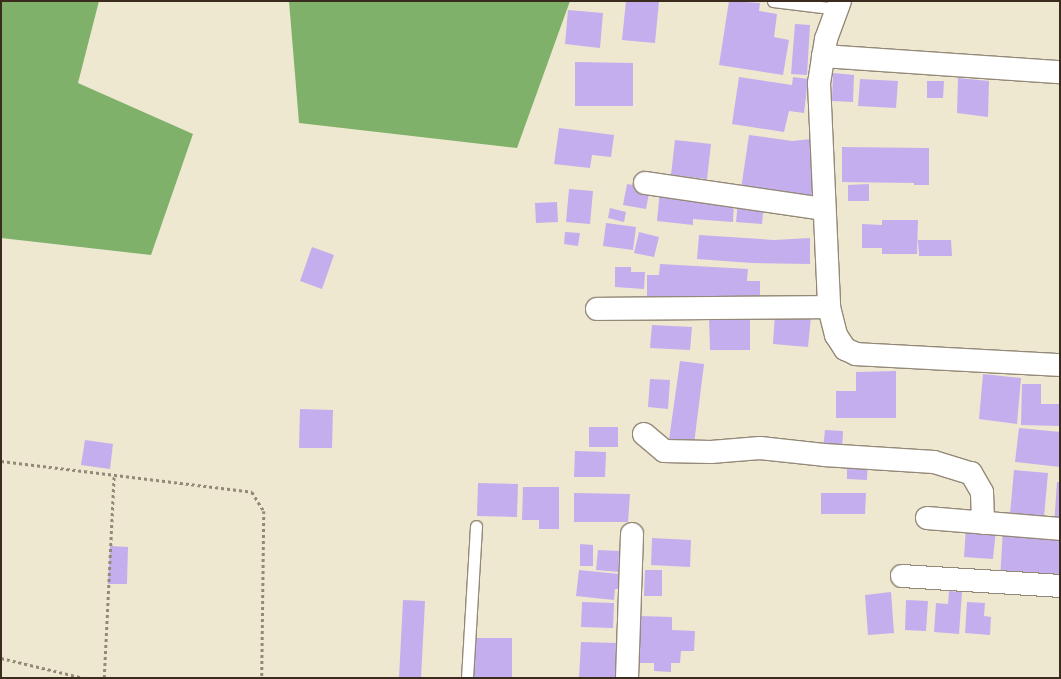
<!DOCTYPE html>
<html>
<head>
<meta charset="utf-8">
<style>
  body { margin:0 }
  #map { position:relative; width:1061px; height:679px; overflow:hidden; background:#eee8d1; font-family:Mynerve,sans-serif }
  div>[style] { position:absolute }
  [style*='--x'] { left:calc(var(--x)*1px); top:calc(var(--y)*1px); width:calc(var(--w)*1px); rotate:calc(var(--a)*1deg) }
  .forest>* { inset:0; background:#80b16b }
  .building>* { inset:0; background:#c4aeed }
  .path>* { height:2.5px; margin-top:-1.25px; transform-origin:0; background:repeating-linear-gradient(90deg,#948978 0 3px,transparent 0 6px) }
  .roads { filter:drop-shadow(1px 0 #948978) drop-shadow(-1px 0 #948978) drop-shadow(0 1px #948978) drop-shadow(0 -1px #948978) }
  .lane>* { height:11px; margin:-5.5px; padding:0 5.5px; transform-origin:5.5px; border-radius:5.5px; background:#fff }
  .street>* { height:22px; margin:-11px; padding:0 11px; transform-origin:11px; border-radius:11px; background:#fff }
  span { translate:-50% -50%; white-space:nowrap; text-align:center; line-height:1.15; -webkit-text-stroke:3px #f6f6f2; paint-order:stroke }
  .frame { position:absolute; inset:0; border:2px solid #3b2a1e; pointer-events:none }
</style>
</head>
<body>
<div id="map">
  <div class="forest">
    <div style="clip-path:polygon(1px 1px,99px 1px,78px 83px,193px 134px,151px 255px,1px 238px)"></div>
    <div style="clip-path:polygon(289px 1px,570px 1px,517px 148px,299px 123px)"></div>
  </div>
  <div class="building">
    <div style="clip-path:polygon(626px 1px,659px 1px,655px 43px,622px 40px)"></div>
    <div style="clip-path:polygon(729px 1px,760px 3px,759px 11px,777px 14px,774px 37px,789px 40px,783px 75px,719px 65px)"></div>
    <div style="clip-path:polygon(568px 10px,603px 13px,600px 48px,565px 44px)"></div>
    <div style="clip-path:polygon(795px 24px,810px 25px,807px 75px,791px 74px)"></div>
    <div style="clip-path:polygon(575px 62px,633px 63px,633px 106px,575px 106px)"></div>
    <div style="clip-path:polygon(833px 73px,854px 75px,853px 102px,832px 101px)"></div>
    <div style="clip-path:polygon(739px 77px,792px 85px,793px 77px,808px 79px,804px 113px,789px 111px,784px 132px,732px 124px)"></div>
    <div style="clip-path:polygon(958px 78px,989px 81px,988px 117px,957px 113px)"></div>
    <div style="clip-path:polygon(860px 79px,898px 81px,896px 108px,858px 106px)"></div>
    <div style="clip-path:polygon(927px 81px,944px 81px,943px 98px,927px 98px)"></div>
    <div style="clip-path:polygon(559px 128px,614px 135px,611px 157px,592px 155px,590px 168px,554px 164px)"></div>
    <div style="clip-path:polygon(749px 135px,792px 141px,812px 139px,817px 197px,741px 189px)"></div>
    <div style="clip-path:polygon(675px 140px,711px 144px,707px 179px,671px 175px)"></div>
    <div style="clip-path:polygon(842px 147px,929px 148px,929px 185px,914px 185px,914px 183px,842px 182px)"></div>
    <div style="clip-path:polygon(627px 184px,650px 188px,646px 209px,623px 205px)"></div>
    <div style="clip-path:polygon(869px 184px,869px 201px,848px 201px,848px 185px)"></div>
    <div style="clip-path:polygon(569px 189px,593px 191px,590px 224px,566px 222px)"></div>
    <div style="clip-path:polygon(660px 190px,734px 202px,733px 222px,693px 219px,693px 225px,657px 221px)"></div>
    <div style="clip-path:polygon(738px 201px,764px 203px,762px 224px,736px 222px)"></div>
    <div style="clip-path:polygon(557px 202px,558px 222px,536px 223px,535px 203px)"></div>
    <div style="clip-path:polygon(610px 208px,626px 212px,624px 222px,608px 218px)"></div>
    <div style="clip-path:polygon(882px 220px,918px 220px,917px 254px,882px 254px,882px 248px,862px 248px,862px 224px,882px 225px)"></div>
    <div style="clip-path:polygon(606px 223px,636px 227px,633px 250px,603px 246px)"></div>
    <div style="clip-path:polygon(565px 232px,580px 233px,578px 246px,564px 244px)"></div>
    <div style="clip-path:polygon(639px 232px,659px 237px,654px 257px,634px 253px)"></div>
    <div style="clip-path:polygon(699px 235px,774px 240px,810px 238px,810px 264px,752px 263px,697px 259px)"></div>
    <div style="clip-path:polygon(918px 240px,951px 240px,952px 256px,919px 256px)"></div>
    <div style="clip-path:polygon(312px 247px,334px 255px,322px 289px,300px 281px)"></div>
    <div style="clip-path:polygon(660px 264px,748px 269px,747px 281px,760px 281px,760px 301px,647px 296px,647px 275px,659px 275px)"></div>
    <div style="clip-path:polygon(615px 267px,631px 267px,631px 272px,645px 272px,644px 289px,615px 287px)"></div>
    <div style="clip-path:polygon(775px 314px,811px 317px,808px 347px,773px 344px)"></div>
    <div style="clip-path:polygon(709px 318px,750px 318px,750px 350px,710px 350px)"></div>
    <div style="clip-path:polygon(652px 325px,692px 327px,690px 350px,650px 348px)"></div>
    <div style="clip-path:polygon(680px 361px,704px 364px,694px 444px,669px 440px)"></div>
    <div style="clip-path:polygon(896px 371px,896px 418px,836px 418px,836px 391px,856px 391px,856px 372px)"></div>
    <div style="clip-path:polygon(983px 374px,1021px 378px,1017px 424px,979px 419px)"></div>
    <div style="clip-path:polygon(650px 379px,670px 380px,668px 409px,648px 407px)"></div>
    <div style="clip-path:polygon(1022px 384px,1041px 384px,1041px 404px,1060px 404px,1060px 426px,1021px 425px)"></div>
    <div style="clip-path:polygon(300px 409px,333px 410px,332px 448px,299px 448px)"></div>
    <div style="clip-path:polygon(589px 427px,618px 427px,618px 447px,589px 447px)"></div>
    <div style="clip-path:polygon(1019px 428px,1060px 432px,1060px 467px,1015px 462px)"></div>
    <div style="clip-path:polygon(825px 430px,843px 431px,842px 451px,823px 450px)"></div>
    <div style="clip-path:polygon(85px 440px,113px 444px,110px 469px,81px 465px)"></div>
    <div style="clip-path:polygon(575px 451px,606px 452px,605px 477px,574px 477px)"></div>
    <div style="clip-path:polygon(847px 458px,868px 458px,867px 480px,847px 479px)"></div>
    <div style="clip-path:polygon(1014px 470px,1048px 473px,1044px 517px,1010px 514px)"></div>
    <div style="clip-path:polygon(1057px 482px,1060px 482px,1060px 526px,1054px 526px)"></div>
    <div style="clip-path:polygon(478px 483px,518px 484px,517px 517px,477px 516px)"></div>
    <div style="clip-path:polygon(523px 487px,559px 487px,559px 529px,539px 529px,539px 520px,522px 520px)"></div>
    <div style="clip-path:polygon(574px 493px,630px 494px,628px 522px,574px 522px)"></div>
    <div style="clip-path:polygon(821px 493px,866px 493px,865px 514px,821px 514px)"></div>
    <div style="clip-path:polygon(966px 527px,996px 529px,993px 559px,964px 557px)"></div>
    <div style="clip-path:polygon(1003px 530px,1060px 533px,1060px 582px,1000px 579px)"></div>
    <div style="clip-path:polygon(652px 538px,691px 540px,690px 567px,651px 565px)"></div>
    <div style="clip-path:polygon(580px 544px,593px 545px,593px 566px,580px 566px)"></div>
    <div style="clip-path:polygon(110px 546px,128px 547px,127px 584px,108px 584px)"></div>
    <div style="clip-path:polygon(598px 550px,621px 551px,620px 572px,596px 570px)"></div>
    <div style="clip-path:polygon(579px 570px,619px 574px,618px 589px,615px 589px,614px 600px,576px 596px)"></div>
    <div style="clip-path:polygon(645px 570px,662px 570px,662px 596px,644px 596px)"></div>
    <div style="clip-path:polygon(949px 591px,962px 592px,959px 634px,934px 632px,936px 603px,948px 604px)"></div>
    <div style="clip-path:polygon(891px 592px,894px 633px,868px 635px,865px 595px)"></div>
    <div style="clip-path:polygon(403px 600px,425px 601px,421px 678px,399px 678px)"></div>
    <div style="clip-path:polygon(906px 600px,928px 601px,926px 631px,905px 630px)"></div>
    <div style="clip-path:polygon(582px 602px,614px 603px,613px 628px,581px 627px)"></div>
    <div style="clip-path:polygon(967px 602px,985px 603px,984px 616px,991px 617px,990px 635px,965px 633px)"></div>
    <div style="clip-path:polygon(640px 616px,672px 617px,672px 630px,695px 631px,694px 651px,681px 651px,680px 663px,671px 663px,671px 672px,654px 671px,654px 663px,638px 663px)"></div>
    <div style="clip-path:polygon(474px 638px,512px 638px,512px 678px,474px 678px)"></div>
    <div style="clip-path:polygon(581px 642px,617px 643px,616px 658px,626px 658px,626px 678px,579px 678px)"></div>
  </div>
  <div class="path">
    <div style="--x:1;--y:461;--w:253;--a:7"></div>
    <div style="--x:252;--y:492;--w:22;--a:58"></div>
    <div style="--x:264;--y:511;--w:167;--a:90.7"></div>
    <div style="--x:1;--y:658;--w:85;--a:13.5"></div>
    <div style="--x:104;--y:678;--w:203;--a:-87.2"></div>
  </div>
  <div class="roads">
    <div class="lane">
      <div style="--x:773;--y:1;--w:64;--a:7.1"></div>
      <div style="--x:467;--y:678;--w:152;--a:-86.6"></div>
    </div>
    <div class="street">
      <div style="--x:840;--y:1;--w:40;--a:110.2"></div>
      <div style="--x:826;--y:39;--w:45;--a:99"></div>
      <div style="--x:819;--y:83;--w:224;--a:87.4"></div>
      <div style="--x:829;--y:307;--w:29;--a:76"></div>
      <div style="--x:836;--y:335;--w:17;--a:57"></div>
      <div style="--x:845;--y:349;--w:12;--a:24"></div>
      <div style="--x:856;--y:354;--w:204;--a:3.1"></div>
      <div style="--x:823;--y:56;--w:238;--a:3.9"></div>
      <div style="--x:645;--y:183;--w:181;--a:8.3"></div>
      <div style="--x:597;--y:309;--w:232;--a:-0.5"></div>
      <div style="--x:644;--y:434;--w:26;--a:40"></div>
      <div style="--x:664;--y:451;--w:47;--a:1.2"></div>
      <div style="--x:711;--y:452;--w:49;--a:-4.7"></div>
      <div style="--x:760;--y:448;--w:64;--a:6.2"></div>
      <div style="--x:824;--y:455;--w:110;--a:3.6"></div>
      <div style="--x:934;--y:462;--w:39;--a:17"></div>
      <div style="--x:971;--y:473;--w:22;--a:60"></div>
      <div style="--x:982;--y:492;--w:31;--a:88"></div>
      <div style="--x:927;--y:518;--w:133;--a:4.7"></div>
      <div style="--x:902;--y:576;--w:158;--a:3.6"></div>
      <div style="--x:627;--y:678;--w:144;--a:-88"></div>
    </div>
  </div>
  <div class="frame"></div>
</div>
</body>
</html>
